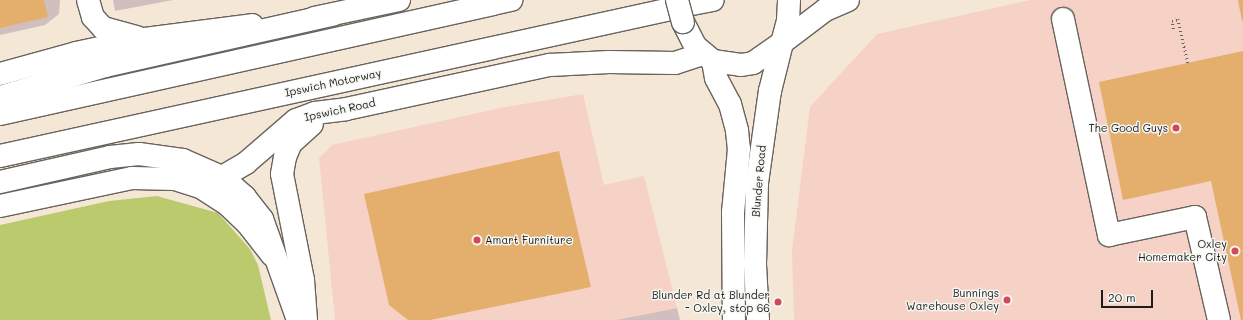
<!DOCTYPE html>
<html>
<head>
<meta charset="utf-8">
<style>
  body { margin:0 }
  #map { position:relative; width:1243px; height:320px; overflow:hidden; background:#f5e7d6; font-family:Mali,sans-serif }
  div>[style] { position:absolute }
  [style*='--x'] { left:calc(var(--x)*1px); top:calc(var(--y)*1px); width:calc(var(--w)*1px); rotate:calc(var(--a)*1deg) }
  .built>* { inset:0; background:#f6d1c5 }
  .industrial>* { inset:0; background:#d1bfbf }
  .green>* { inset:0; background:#bbca6d }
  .building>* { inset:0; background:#e4ae6c }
  .path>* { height:2.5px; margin-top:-1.25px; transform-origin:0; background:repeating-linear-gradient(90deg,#68635d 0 1px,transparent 0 4px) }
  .roads { filter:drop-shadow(1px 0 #68635d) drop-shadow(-1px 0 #68635d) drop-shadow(0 1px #68635d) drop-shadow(0 -1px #68635d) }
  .minor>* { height:22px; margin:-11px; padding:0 11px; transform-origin:11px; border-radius:11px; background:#fff }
  .major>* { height:22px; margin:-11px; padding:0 11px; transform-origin:11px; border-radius:11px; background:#fff }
  .highway>* { height:22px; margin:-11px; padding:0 11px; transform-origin:11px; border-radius:11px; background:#fff }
  .bridges { filter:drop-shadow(1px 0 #68635d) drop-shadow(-1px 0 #68635d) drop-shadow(0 1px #68635d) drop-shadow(0 -1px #68635d) }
  .major-bridge>* { height:22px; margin:-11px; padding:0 11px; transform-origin:11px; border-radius:11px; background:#fff }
  .dots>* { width:11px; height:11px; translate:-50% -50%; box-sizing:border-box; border:2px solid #f6f6f2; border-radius:50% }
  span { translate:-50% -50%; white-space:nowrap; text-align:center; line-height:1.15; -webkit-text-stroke:3px #f6f6f2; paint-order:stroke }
  .street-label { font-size:11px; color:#1c1c1c }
  .poi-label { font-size:11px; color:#1c1c1c }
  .right { translate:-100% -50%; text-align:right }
  .left { translate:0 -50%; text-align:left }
  .scale { position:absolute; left:1101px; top:290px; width:52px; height:18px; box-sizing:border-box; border:2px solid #1c1c1c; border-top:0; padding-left:5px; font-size:12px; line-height:14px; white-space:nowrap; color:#1c1c1c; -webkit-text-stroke:3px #f6f6f2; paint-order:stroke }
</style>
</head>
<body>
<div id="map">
  <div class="built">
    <div style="clip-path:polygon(1030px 0,1243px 0,1243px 320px,794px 320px,792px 251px,810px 107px,877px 34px)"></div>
    <div style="clip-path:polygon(583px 94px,604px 185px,644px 176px,677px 308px,616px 320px,335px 320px,319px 158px,332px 145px,505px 107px)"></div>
  </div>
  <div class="industrial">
    <div style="clip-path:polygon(0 0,60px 0,59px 14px,45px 25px,0 35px)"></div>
    <div style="clip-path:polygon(113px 0,173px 0,115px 11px)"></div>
    <div style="clip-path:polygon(677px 308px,680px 320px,616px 320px)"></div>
  </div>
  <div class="green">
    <div style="clip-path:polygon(157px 196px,218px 213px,250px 249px,258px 265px,271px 320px,0 320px,0 225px,109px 201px)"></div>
  </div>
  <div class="building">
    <div style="clip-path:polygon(0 0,44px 0,48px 17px,0 28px)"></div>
    <div style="clip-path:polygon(1238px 0,1243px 0,1243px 21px,1242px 21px)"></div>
    <div style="clip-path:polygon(1243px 51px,1243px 320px,1241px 320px,1211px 181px,1123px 200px,1099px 82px)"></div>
    <div style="clip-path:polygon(559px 151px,591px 287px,430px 320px,408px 320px,389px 305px,364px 194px)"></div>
  </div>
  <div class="path">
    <div style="--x:1173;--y:29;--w:8;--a:-97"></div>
    <div style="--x:1172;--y:21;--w:6;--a:-18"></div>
    <div style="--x:1178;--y:19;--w:45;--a:77.2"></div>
  </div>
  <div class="roads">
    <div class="minor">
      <div style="--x:88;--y:0;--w:18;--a:74"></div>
      <div style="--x:93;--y:17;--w:15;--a:48"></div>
      <div style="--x:103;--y:28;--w:35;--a:15"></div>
      <div style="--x:314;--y:18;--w:87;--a:-12"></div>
      <div style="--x:1063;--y:19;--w:221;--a:78"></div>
      <div style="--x:1109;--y:235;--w:88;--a:-11.8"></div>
      <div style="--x:1195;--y:217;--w:106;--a:76.9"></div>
      <div style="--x:0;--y:74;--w:79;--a:-15.4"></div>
      <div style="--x:76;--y:53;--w:62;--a:-12"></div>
      <div style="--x:137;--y:40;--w:116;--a:-7.4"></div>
      <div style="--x:0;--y:206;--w:135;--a:-12"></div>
      <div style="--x:132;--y:178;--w:43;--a:1.3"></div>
      <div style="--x:175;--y:179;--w:28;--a:18"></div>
      <div style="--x:202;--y:188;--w:30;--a:33"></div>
      <div style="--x:227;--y:204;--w:28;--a:44"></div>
      <div style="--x:247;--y:223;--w:41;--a:52"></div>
    </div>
    <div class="major">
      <div style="--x:683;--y:22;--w:27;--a:63"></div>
      <div style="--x:695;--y:46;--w:23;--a:40"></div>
      <div style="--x:713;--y:61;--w:28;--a:8"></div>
      <div style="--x:741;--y:65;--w:12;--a:-9"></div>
      <div style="--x:753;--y:63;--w:35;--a:-35"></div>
      <div style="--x:782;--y:43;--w:24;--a:-75"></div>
      <div style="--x:788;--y:20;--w:20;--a:-87"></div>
      <div style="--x:783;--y:42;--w:53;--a:-37.3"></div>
      <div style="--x:825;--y:10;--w:25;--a:-23"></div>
      <div style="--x:713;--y:61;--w:17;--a:80"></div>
      <div style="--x:716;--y:78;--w:30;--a:62"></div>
      <div style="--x:730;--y:104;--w:28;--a:75"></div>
      <div style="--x:737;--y:131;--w:18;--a:84"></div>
      <div style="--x:739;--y:149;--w:63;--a:95.4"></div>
      <div style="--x:733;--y:212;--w:108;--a:89.5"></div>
      <div style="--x:298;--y:320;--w:107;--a:-109.6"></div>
      <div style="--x:262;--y:219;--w:28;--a:-128"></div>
      <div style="--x:245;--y:197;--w:30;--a:-139"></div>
      <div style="--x:222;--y:177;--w:28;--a:-30"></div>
      <div style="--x:246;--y:163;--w:66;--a:-40.7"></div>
      <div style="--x:296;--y:120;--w:20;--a:-20"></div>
      <div style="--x:315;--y:113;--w:31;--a:-7"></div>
      <div style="--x:346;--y:109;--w:209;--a:-12.2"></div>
      <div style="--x:550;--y:65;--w:59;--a:-2.9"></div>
      <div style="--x:609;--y:62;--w:66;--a:0.9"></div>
      <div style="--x:675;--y:63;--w:28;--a:-18"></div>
      <div style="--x:306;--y:320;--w:40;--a:-94.3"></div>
      <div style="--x:303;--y:280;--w:108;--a:-101.2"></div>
      <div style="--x:282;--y:174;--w:17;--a:-80"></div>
      <div style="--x:285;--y:157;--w:15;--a:-67"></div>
      <div style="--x:291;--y:143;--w:28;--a:-42"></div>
      <div style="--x:758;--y:320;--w:56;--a:-93.1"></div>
      <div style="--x:755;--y:264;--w:81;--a:-88.6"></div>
      <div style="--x:757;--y:183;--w:93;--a:-82"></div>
      <div style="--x:770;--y:91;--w:49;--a:-76"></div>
    </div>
    <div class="highway">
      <div style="--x:692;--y:4;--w:21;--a:-11"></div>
      <div style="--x:0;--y:97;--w:109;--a:-16.4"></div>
      <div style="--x:105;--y:66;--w:233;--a:-12.7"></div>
      <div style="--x:0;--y:114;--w:524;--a:-12.58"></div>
      <div style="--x:0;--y:156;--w:682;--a:-12.36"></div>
      <div style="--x:0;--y:182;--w:113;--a:-12.8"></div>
      <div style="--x:110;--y:157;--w:29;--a:-6"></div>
      <div style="--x:139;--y:154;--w:44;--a:7.8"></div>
      <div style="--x:183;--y:160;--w:43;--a:23.6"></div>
    </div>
  </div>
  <div class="bridges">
    <div class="major-bridge">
      <div style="--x:677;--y:0;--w:23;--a:75"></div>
    </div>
  </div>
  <div class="dots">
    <div style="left:1176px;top:128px;background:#d1495b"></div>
    <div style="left:477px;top:240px;background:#d1495b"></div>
    <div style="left:1235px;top:251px;background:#d1495b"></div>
    <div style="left:1007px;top:300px;background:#d1495b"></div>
    <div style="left:778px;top:302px;background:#d1495b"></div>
  </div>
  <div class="street-label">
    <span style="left:333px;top:83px;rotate:-12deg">Ipswich Motorway</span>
    <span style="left:340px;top:110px;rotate:-12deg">Ipswich Road</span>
    <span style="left:759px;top:181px;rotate:-85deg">Blunder Road</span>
  </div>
  <div class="poi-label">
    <span class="right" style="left:1168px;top:128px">The Good Guys</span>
    <span class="left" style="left:485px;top:240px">Amart Furniture</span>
    <span class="right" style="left:1227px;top:251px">Oxley<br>Homemaker City</span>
    <span class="right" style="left:999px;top:300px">Bunnings<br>Warehouse Oxley</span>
    <span class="right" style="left:770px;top:302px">Blunder Rd at Blunder<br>- Oxley, stop 66</span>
  </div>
  <div class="scale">20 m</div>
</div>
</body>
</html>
